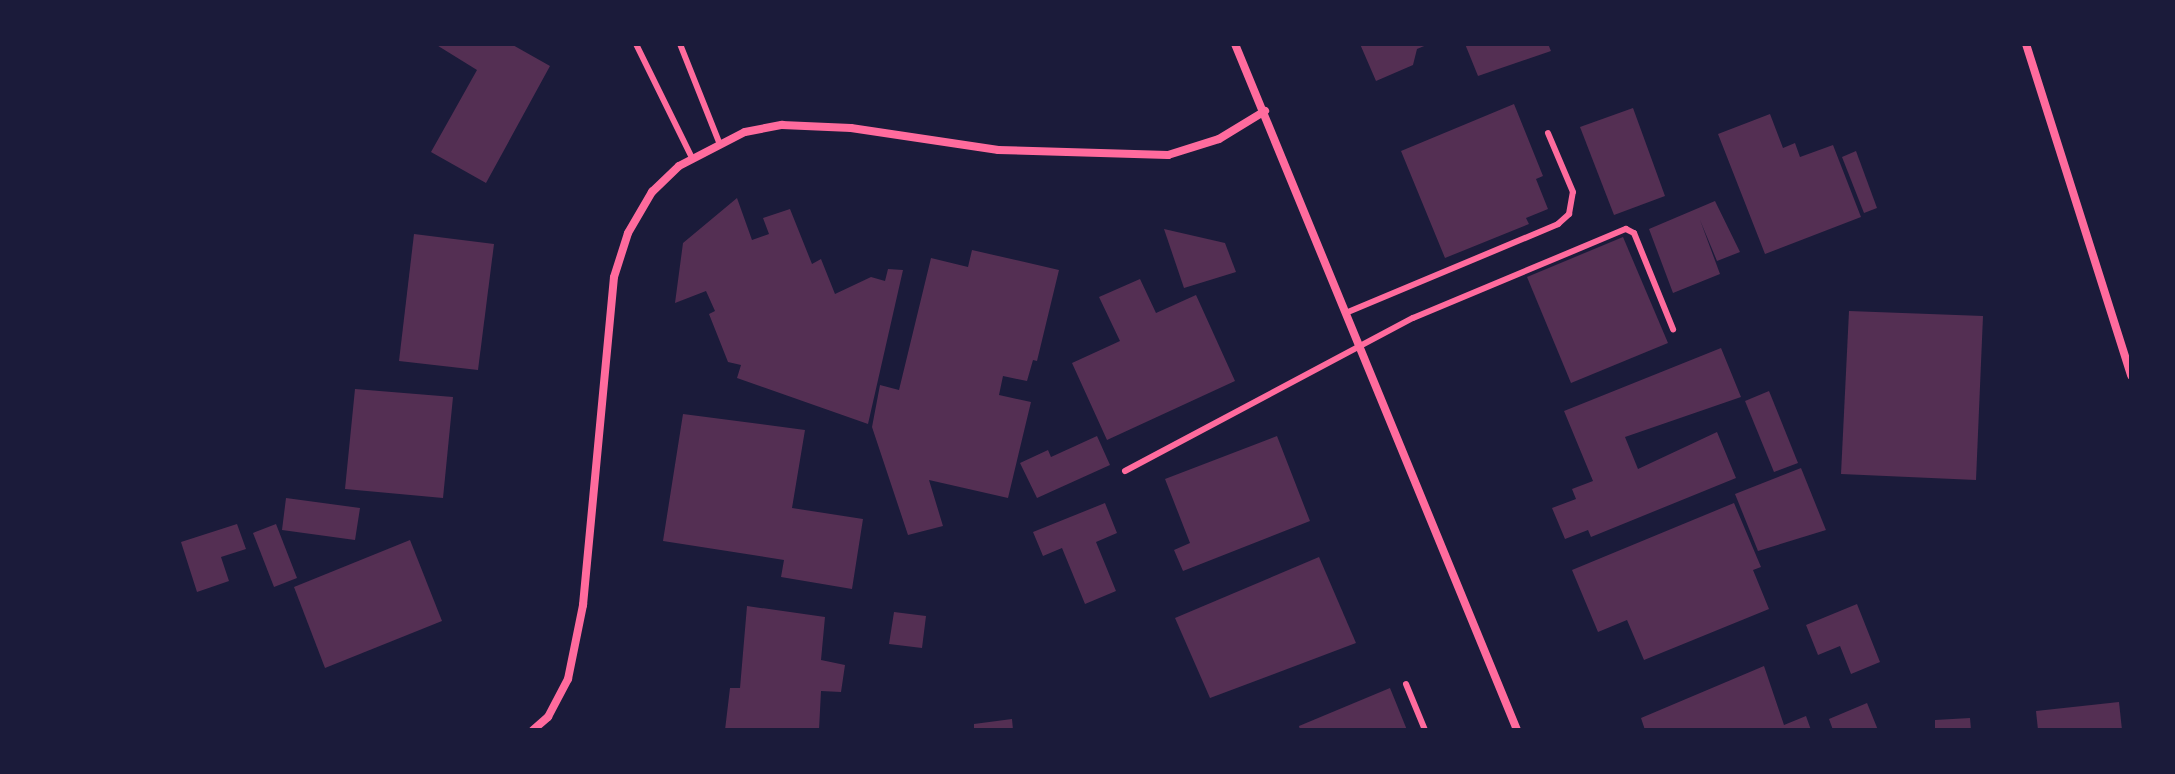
<!DOCTYPE html>
<html>
<head>
<meta charset="utf-8">
<style>
  body { margin:0 }
  #map { position:relative; width:2175px; height:774px; overflow:hidden; background:#1b1b3a; font-family:"Asap Condensed",sans-serif }
  div>[style] { position:absolute }
  [style*='--x'] { left:calc(var(--x)*1px); top:calc(var(--y)*1px); width:calc(var(--w)*1px); rotate:calc(var(--a)*1deg) }
  .building>* { inset:0; background:#542f53 }
  .service>* { height:6px; margin:-3px; padding:0 3px; transform-origin:3px; border-radius:3px; background:#ff6b9d }
  .minor>* { height:8px; margin:-4px; padding:0 4px; transform-origin:4px; border-radius:4px; background:#ff6b9d }
  span { translate:-50% -50%; white-space:nowrap; text-align:center; line-height:1.15; -webkit-text-stroke:6px #1b1b3a; paint-order:stroke }
  .frame { position:absolute; inset:0; border:46px solid #1b1b3a; pointer-events:none }
</style>
</head>
<body>
<div id="map">
  <div class="building">
    <div style="clip-path:polygon(435px 44px,511px 44px,550px 66px,486px 183px,431px 152px,477px 70px)"></div>
    <div style="clip-path:polygon(1360px 44px,1429px 44px,1417px 49px,1413px 65px,1376px 81px)"></div>
    <div style="clip-path:polygon(1465px 44px,1548px 44px,1551px 51px,1478px 76px)"></div>
    <div style="clip-path:polygon(1514px 104px,1543px 176px,1536px 179px,1548px 209px,1526px 218px,1529px 224px,1445px 258px,1401px 151px)"></div>
    <div style="clip-path:polygon(1633px 108px,1665px 196px,1614px 215px,1580px 127px)"></div>
    <div style="clip-path:polygon(1770px 114px,1783px 148px,1795px 143px,1800px 157px,1833px 145px,1861px 217px,1765px 254px,1718px 134px)"></div>
    <div style="clip-path:polygon(1856px 151px,1877px 208px,1864px 213px,1842px 157px)"></div>
    <div style="clip-path:polygon(737px 198px,752px 240px,769px 234px,763px 218px,790px 209px,812px 264px,821px 259px,835px 294px,871px 277px,885px 281px,888px 269px,903px 270px,868px 424px,737px 378px,741px 365px,728px 362px,709px 314px,715px 311px,706px 291px,675px 303px,683px 243px)"></div>
    <div style="clip-path:polygon(1715px 201px,1740px 252px,1717px 261px,1700px 220px,1720px 274px,1673px 293px,1649px 229px)"></div>
    <div style="clip-path:polygon(1164px 229px,1225px 243px,1236px 272px,1184px 288px)"></div>
    <div style="clip-path:polygon(414px 234px,494px 244px,478px 370px,399px 361px)"></div>
    <div style="clip-path:polygon(1623px 237px,1668px 343px,1571px 383px,1527px 277px)"></div>
    <div style="clip-path:polygon(972px 250px,1059px 270px,1037px 361px,1033px 360px,1027px 381px,1003px 376px,999px 395px,1031px 402px,1008px 498px,929px 480px,943px 526px,908px 535px,872px 427px,880px 385px,899px 390px,931px 258px,968px 267px)"></div>
    <div style="clip-path:polygon(1140px 279px,1156px 313px,1196px 295px,1235px 381px,1107px 440px,1072px 363px,1120px 341px,1099px 297px)"></div>
    <div style="clip-path:polygon(1849px 311px,1983px 316px,1976px 480px,1841px 474px)"></div>
    <div style="clip-path:polygon(1721px 348px,1741px 397px,1625px 437px,1638px 469px,1717px 432px,1736px 478px,1591px 537px,1588px 530px,1565px 539px,1552px 508px,1576px 499px,1572px 489px,1593px 481px,1564px 411px)"></div>
    <div style="clip-path:polygon(355px 389px,453px 397px,443px 498px,345px 489px)"></div>
    <div style="clip-path:polygon(1769px 391px,1798px 463px,1774px 472px,1745px 401px)"></div>
    <div style="clip-path:polygon(683px 414px,805px 430px,792px 508px,863px 519px,852px 589px,781px 577px,784px 560px,663px 541px)"></div>
    <div style="clip-path:polygon(1097px 436px,1110px 465px,1037px 498px,1020px 463px,1048px 450px,1051px 457px)"></div>
    <div style="clip-path:polygon(1277px 436px,1310px 521px,1183px 571px,1174px 550px,1190px 543px,1165px 479px)"></div>
    <div style="clip-path:polygon(1801px 468px,1826px 530px,1758px 551px,1735px 494px)"></div>
    <div style="clip-path:polygon(286px 498px,360px 508px,355px 540px,282px 530px)"></div>
    <div style="clip-path:polygon(1105px 503px,1117px 533px,1096px 542px,1116px 591px,1085px 604px,1062px 548px,1043px 556px,1033px 532px)"></div>
    <div style="clip-path:polygon(1734px 503px,1761px 567px,1753px 570px,1769px 609px,1644px 660px,1627px 620px,1598px 632px,1572px 570px)"></div>
    <div style="clip-path:polygon(237px 524px,246px 549px,221px 557px,229px 581px,197px 592px,181px 542px)"></div>
    <div style="clip-path:polygon(276px 524px,297px 578px,274px 587px,253px 533px)"></div>
    <div style="clip-path:polygon(410px 540px,442px 621px,325px 668px,294px 587px)"></div>
    <div style="clip-path:polygon(1319px 557px,1356px 643px,1210px 698px,1175px 618px)"></div>
    <div style="clip-path:polygon(1857px 604px,1880px 662px,1851px 674px,1840px 646px,1818px 655px,1806px 625px)"></div>
    <div style="clip-path:polygon(747px 606px,825px 617px,821px 660px,845px 665px,841px 692px,821px 691px,819px 730px,725px 730px,730px 688px,740px 688px)"></div>
    <div style="clip-path:polygon(894px 612px,926px 616px,922px 648px,889px 644px)"></div>
    <div style="clip-path:polygon(1764px 666px,1784px 725px,1806px 716px,1811px 730px,1645px 730px,1641px 718px)"></div>
    <div style="clip-path:polygon(1390px 688px,1407px 730px,1300px 730px,1299px 726px)"></div>
    <div style="clip-path:polygon(2119px 702px,2122px 730px,2038px 730px,2036px 711px)"></div>
    <div style="clip-path:polygon(1867px 703px,1878px 730px,1833px 730px,1829px 719px)"></div>
    <div style="clip-path:polygon(1970px 718px,1971px 730px,1935px 730px,1935px 720px)"></div>
    <div style="clip-path:polygon(1012px 719px,1013px 730px,974px 730px,974px 724px)"></div>
  </div>
  <div class="service">
    <div style="--x:636;--y:44;--w:127;--a:63.8"></div>
    <div style="--x:680;--y:44;--w:105;--a:68.3"></div>
    <div style="--x:1348;--y:312;--w:228;--a:-22.7"></div>
    <div style="--x:1558;--y:224;--w:15;--a:-42"></div>
    <div style="--x:1569;--y:214;--w:22;--a:-80"></div>
    <div style="--x:1573;--y:192;--w:64;--a:-113"></div>
    <div style="--x:1125;--y:471;--w:326;--a:-28"></div>
    <div style="--x:1413;--y:318;--w:231;--a:-22.7"></div>
    <div style="--x:1626;--y:229;--w:9;--a:27"></div>
    <div style="--x:1634;--y:233;--w:104;--a:67.9"></div>
    <div style="--x:1406;--y:684;--w:50;--a:67.6"></div>
  </div>
  <div class="minor">
    <div style="--x:1235;--y:44;--w:742;--a:67.65"></div>
    <div style="--x:2026;--y:44;--w:348;--a:72.4"></div>
    <div style="--x:533;--y:730;--w:20;--a:-41"></div>
    <div style="--x:548;--y:717;--w:43;--a:-62.2"></div>
    <div style="--x:568;--y:679;--w:76;--a:-78.5"></div>
    <div style="--x:583;--y:605;--w:329;--a:-84.6"></div>
    <div style="--x:614;--y:277;--w:46;--a:-72.3"></div>
    <div style="--x:628;--y:233;--w:48;--a:-59.7"></div>
    <div style="--x:652;--y:192;--w:37;--a:-44"></div>
    <div style="--x:679;--y:166;--w:74;--a:-27.3"></div>
    <div style="--x:745;--y:132;--w:38;--a:-11"></div>
    <div style="--x:782;--y:125;--w:69;--a:2.5"></div>
    <div style="--x:851;--y:128;--w:149;--a:8.5"></div>
    <div style="--x:998;--y:150;--w:170;--a:1.7"></div>
    <div style="--x:1168;--y:155;--w:53;--a:-17.4"></div>
    <div style="--x:1219;--y:139;--w:54;--a:-31.3"></div>
  </div>
  <div class="frame"></div>
</div>
</body>
</html>
